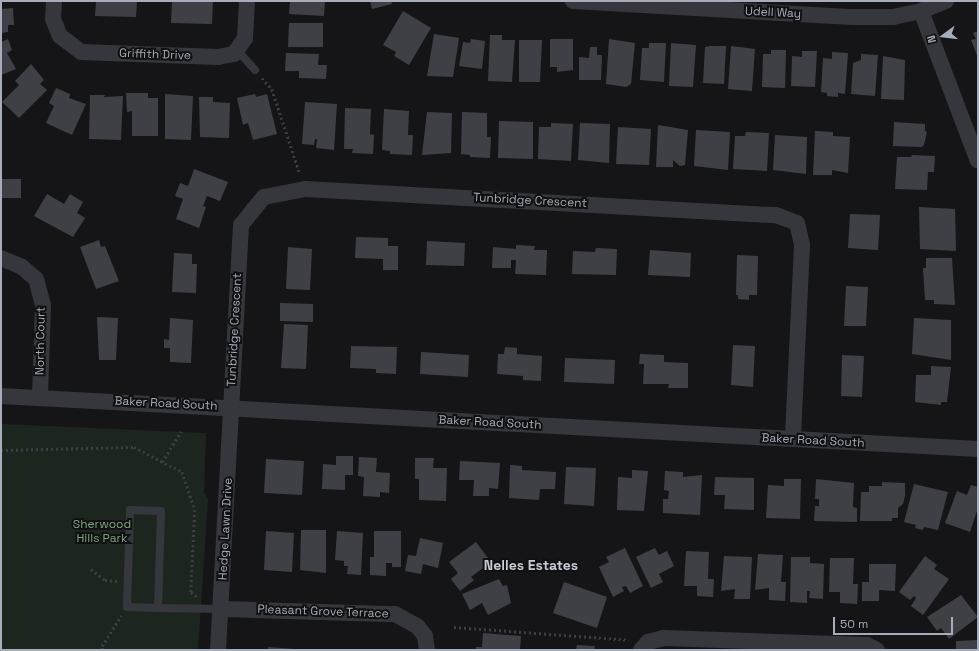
<!DOCTYPE html>
<html>
<head>
<meta charset="utf-8">
<style>
  body { margin:0 }
  #map { position:relative; width:979px; height:651px; overflow:hidden; background:#151517; font-family:"Space Grotesk",sans-serif }
  div>[style] { position:absolute }
  [style*='--x'] { left:calc(var(--x)*1px); top:calc(var(--y)*1px); width:calc(var(--w)*1px); rotate:calc(var(--a)*1deg) }
  .green>* { inset:0; background:#1d261e }
  .building>* { inset:0; background:#3f4045 }
  .path>* { height:2.5px; margin-top:-1.25px; transform-origin:0; background:repeating-linear-gradient(90deg,#3c3e44 0 2px,transparent 0 5px) }
  .lane>* { height:8px; margin:-4px; padding:0 4px; transform-origin:4px; border-radius:4px; background:#36373d }
  .street>* { height:16px; margin:-8px; padding:0 8px; transform-origin:8px; border-radius:8px; background:#36373d }
  span { translate:-50% -50%; white-space:nowrap; text-align:center; line-height:1.15; -webkit-text-stroke:4px #101012; paint-order:stroke }
  .street-label { font-size:12px; color:#a6acb9 }
  .park-label { font-size:12px; color:#7ba67d }
  .quarter-label { font-size:14px; color:#c7cbd4; font-weight:700 }
  .frame { position:absolute; inset:0; border:2px solid #a6acb9; pointer-events:none }
  .north { position:absolute; left:923px; top:16px; width:40px; height:40px; -webkit-text-stroke:3px #101012; paint-order:stroke; rotate:255deg; font-size:11px; font-weight:700; line-height:16px; text-align:center; color:#a6acb9 }
  .north::after { content:''; display:block; margin:auto; width:14px; height:18px; background:#a6acb9; clip-path:polygon(50% 0,100% 100%,50% 72%,0 100%) }
  .scale { position:absolute; left:833px; top:617px; width:120px; height:18px; box-sizing:border-box; border:2px solid #a6acb9; border-top:0; padding-left:5px; font-size:12px; line-height:14px; white-space:nowrap; color:#a6acb9; -webkit-text-stroke:3px #101012; paint-order:stroke }
</style>
</head>
<body>
<div id="map">
  <div class="green">
    <div style="clip-path:polygon(1px 424px,206px 433px,204px 492px,208px 499px,198px 650px,1px 650px)"></div>
  </div>
  <div class="building">
    <div style="clip-path:polygon(96px 1px,137px 1px,136px 17px,95px 16px)"></div>
    <div style="clip-path:polygon(172px 1px,213px 1px,212px 24px,171px 23px)"></div>
    <div style="clip-path:polygon(290px 1px,325px 1px,324px 16px,289px 14px)"></div>
    <div style="clip-path:polygon(370px 1px,391px 1px,392px 4px,372px 9px)"></div>
    <div style="clip-path:polygon(13px 8px,14px 25px,8px 25px,8px 32px,1px 33px,1px 9px)"></div>
    <div style="clip-path:polygon(403px 11px,431px 28px,409px 65px,394px 56px,396px 52px,383px 45px)"></div>
    <div style="clip-path:polygon(289px 23px,323px 23px,323px 47px,288px 47px)"></div>
    <div style="clip-path:polygon(978px 31px,978px 58px,971px 40px,976px 39px,973px 33px)"></div>
    <div style="clip-path:polygon(434px 34px,459px 38px,453px 77px,427px 76px)"></div>
    <div style="clip-path:polygon(490px 35px,502px 35px,502px 40px,515px 40px,512px 82px,488px 81px)"></div>
    <div style="clip-path:polygon(8px 39px,12px 50px,7px 53px,16px 69px,1px 75px,1px 42px)"></div>
    <div style="clip-path:polygon(471px 39px,485px 41px,482px 69px,459px 66px,463px 42px,470px 43px)"></div>
    <div style="clip-path:polygon(550px 39px,573px 39px,573px 70px,557px 72px,557px 67px,550px 67px)"></div>
    <div style="clip-path:polygon(609px 39px,635px 43px,631px 84px,626px 87px,606px 84px)"></div>
    <div style="clip-path:polygon(519px 40px,542px 40px,540px 82px,519px 82px)"></div>
    <div style="clip-path:polygon(649px 43px,666px 43px,664px 82px,640px 80px,642px 48px,649px 48px)"></div>
    <div style="clip-path:polygon(671px 43px,696px 45px,693px 87px,669px 86px)"></div>
    <div style="clip-path:polygon(710px 46px,726px 46px,724px 84px,703px 83px,705px 47px)"></div>
    <div style="clip-path:polygon(731px 46px,755px 49px,752px 91px,728px 89px)"></div>
    <div style="clip-path:polygon(590px 47px,597px 47px,597px 55px,602px 55px,601px 80px,579px 80px,579px 57px,589px 58px)"></div>
    <div style="clip-path:polygon(771px 50px,786px 50px,785px 88px,762px 87px,763px 54px,771px 54px)"></div>
    <div style="clip-path:polygon(802px 51px,817px 51px,815px 87px,791px 86px,792px 56px,802px 57px)"></div>
    <div style="clip-path:polygon(832px 52px,848px 53px,845px 94px,838px 93px,838px 97px,827px 96px,827px 93px,821px 92px,823px 58px,832px 59px)"></div>
    <div style="clip-path:polygon(286px 53px,319px 54px,318px 65px,327px 65px,326px 79px,299px 78px,299px 71px,285px 71px)"></div>
    <div style="clip-path:polygon(861px 54px,878px 55px,875px 96px,851px 94px,853px 63px,861px 60px)"></div>
    <div style="clip-path:polygon(883px 56px,905px 60px,904px 100px,881px 99px)"></div>
    <div style="clip-path:polygon(31px 64px,44px 80px,40px 84px,47px 90px,19px 118px,2px 102px,19px 85px,15px 81px)"></div>
    <div style="clip-path:polygon(56px 88px,70px 94px,69px 98px,86px 104px,72px 135px,46px 123px,54px 106px,49px 103px)"></div>
    <div style="clip-path:polygon(126px 93px,148px 93px,148px 98px,158px 98px,158px 136px,132px 136px,132px 111px,127px 112px)"></div>
    <div style="clip-path:polygon(165px 94px,193px 96px,191px 140px,165px 139px)"></div>
    <div style="clip-path:polygon(255px 94px,256px 97px,267px 94px,277px 134px,253px 140px,248px 123px,243px 125px,237px 98px)"></div>
    <div style="clip-path:polygon(90px 95px,105px 95px,104px 97px,123px 96px,121px 140px,89px 139px)"></div>
    <div style="clip-path:polygon(199px 97px,213px 97px,213px 102px,230px 103px,229px 138px,200px 137px)"></div>
    <div style="clip-path:polygon(305px 102px,337px 104px,334px 150px,316px 148px,317px 139px,315px 139px,314px 145px,302px 144px)"></div>
    <div style="clip-path:polygon(345px 108px,371px 109px,370px 134px,374px 135px,373px 154px,352px 153px,353px 149px,344px 149px)"></div>
    <div style="clip-path:polygon(384px 109px,409px 111px,408px 135px,413px 135px,412px 155px,390px 154px,390px 151px,382px 150px)"></div>
    <div style="clip-path:polygon(427px 112px,452px 113px,451px 153px,422px 155px)"></div>
    <div style="clip-path:polygon(462px 112px,487px 113px,487px 137px,491px 137px,490px 158px,470px 157px,470px 155px,461px 154px)"></div>
    <div style="clip-path:polygon(499px 121px,533px 122px,533px 159px,498px 158px)"></div>
    <div style="clip-path:polygon(894px 122px,925px 124px,925px 131px,927px 132px,924px 145px,922px 147px,893px 146px)"></div>
    <div style="clip-path:polygon(551px 123px,573px 124px,571px 161px,538px 159px,539px 127px,551px 127px)"></div>
    <div style="clip-path:polygon(580px 123px,610px 124px,609px 163px,578px 160px)"></div>
    <div style="clip-path:polygon(658px 125px,688px 130px,685px 165px,680px 166px,673px 160px,673px 167px,656px 167px)"></div>
    <div style="clip-path:polygon(618px 127px,651px 129px,649px 165px,616px 164px)"></div>
    <div style="clip-path:polygon(696px 130px,730px 132px,728px 170px,694px 166px)"></div>
    <div style="clip-path:polygon(815px 131px,833px 132px,833px 136px,850px 137px,848px 173px,832px 170px,832px 175px,813px 175px)"></div>
    <div style="clip-path:polygon(746px 132px,769px 133px,767px 171px,733px 169px,735px 136px,745px 136px)"></div>
    <div style="clip-path:polygon(775px 135px,807px 137px,806px 174px,773px 170px)"></div>
    <div style="clip-path:polygon(912px 155px,935px 156px,934px 172px,928px 172px,927px 190px,895px 189px,897px 157px,911px 157px)"></div>
    <div style="clip-path:polygon(194px 169px,228px 182px,220px 201px,207px 196px,203px 206px,206px 207px,199px 228px,176px 219px,183px 199px,175px 196px,180px 183px,188px 186px)"></div>
    <div style="clip-path:polygon(2px 179px,21px 179px,21px 198px,1px 198px)"></div>
    <div style="clip-path:polygon(47px 194px,64px 204px,70px 194px,83px 202px,77px 213px,85px 218px,73px 237px,34px 216px)"></div>
    <div style="clip-path:polygon(919px 207px,955px 209px,956px 251px,920px 249px)"></div>
    <div style="clip-path:polygon(850px 214px,880px 215px,878px 250px,848px 248px)"></div>
    <div style="clip-path:polygon(356px 237px,388px 238px,388px 246px,398px 246px,398px 270px,383px 270px,383px 259px,355px 258px)"></div>
    <div style="clip-path:polygon(99px 240px,101px 247px,105px 246px,119px 281px,96px 289px,80px 247px)"></div>
    <div style="clip-path:polygon(427px 241px,465px 243px,464px 266px,426px 265px)"></div>
    <div style="clip-path:polygon(516px 245px,535px 246px,534px 250px,547px 250px,546px 275px,515px 274px,516px 260px,511px 260px,511px 268px,492px 268px,493px 247px,516px 249px)"></div>
    <div style="clip-path:polygon(288px 247px,312px 249px,310px 290px,286px 289px)"></div>
    <div style="clip-path:polygon(596px 248px,617px 249px,616px 275px,572px 274px,573px 251px,595px 252px)"></div>
    <div style="clip-path:polygon(650px 250px,691px 253px,690px 277px,648px 275px)"></div>
    <div style="clip-path:polygon(174px 253px,192px 254px,192px 264px,197px 264px,196px 293px,172px 292px)"></div>
    <div style="clip-path:polygon(737px 255px,758px 256px,757px 295px,749px 295px,749px 300px,738px 299px,738px 295px,736px 295px)"></div>
    <div style="clip-path:polygon(926px 258px,952px 258px,955px 305px,934px 304px,934px 300px,925px 300px,923px 268px,926px 268px)"></div>
    <div style="clip-path:polygon(846px 286px,868px 287px,866px 326px,844px 326px)"></div>
    <div style="clip-path:polygon(280px 303px,313px 304px,313px 322px,280px 321px)"></div>
    <div style="clip-path:polygon(97px 317px,118px 318px,116px 360px,99px 360px)"></div>
    <div style="clip-path:polygon(170px 318px,193px 320px,191px 363px,170px 362px,170px 348px,164px 348px,164px 339px,169px 340px)"></div>
    <div style="clip-path:polygon(914px 318px,951px 320px,951px 360px,912px 354px)"></div>
    <div style="clip-path:polygon(284px 324px,308px 325px,306px 369px,281px 368px)"></div>
    <div style="clip-path:polygon(733px 345px,755px 346px,753px 387px,731px 385px)"></div>
    <div style="clip-path:polygon(351px 346px,397px 347px,396px 374px,376px 373px,376px 369px,350px 368px)"></div>
    <div style="clip-path:polygon(505px 347px,517px 348px,517px 354px,542px 356px,541px 381px,523px 380px,523px 376px,497px 374px,498px 354px,504px 354px)"></div>
    <div style="clip-path:polygon(421px 352px,469px 355px,468px 377px,420px 374px)"></div>
    <div style="clip-path:polygon(640px 354px,664px 355px,664px 362px,688px 363px,688px 388px,668px 388px,669px 384px,643px 384px,644px 364px,639px 364px)"></div>
    <div style="clip-path:polygon(842px 355px,864px 356px,862px 397px,841px 396px)"></div>
    <div style="clip-path:polygon(565px 358px,615px 360px,614px 384px,564px 382px)"></div>
    <div style="clip-path:polygon(931px 366px,951px 367px,947px 402px,941px 402px,941px 405px,915px 402px,916px 375px,931px 375px)"></div>
    <div style="clip-path:polygon(336px 456px,353px 456px,353px 475px,345px 475px,345px 490px,322px 489px,323px 464px,336px 465px)"></div>
    <div style="clip-path:polygon(359px 457px,377px 458px,376px 472px,390px 473px,389px 493px,380px 492px,380px 497px,363px 496px,364px 477px,358px 476px)"></div>
    <div style="clip-path:polygon(415px 458px,434px 458px,433px 468px,447px 468px,446px 501px,419px 500px,419px 479px,415px 479px)"></div>
    <div style="clip-path:polygon(266px 459px,304px 461px,302px 495px,264px 493px)"></div>
    <div style="clip-path:polygon(460px 461px,500px 463px,498px 489px,489px 488px,489px 496px,473px 496px,474px 480px,459px 480px)"></div>
    <div style="clip-path:polygon(510px 465px,522px 466px,522px 470px,556px 472px,555px 489px,540px 489px,539px 500px,509px 498px)"></div>
    <div style="clip-path:polygon(566px 467px,596px 468px,594px 506px,564px 504px)"></div>
    <div style="clip-path:polygon(632px 470px,648px 471px,644px 511px,617px 510px,618px 477px,632px 478px)"></div>
    <div style="clip-path:polygon(665px 471px,683px 472px,683px 477px,702px 475px,700px 515px,663px 513px,663px 499px,668px 499px,669px 491px,664px 490px)"></div>
    <div style="clip-path:polygon(715px 477px,754px 478px,754px 510px,724px 509px,725px 495px,714px 495px)"></div>
    <div style="clip-path:polygon(784px 479px,801px 479px,800px 519px,766px 518px,768px 485px,784px 486px)"></div>
    <div style="clip-path:polygon(816px 479px,854px 483px,853px 507px,857px 508px,857px 522px,814px 521px,815px 506px,819px 506px,819px 499px,815px 499px)"></div>
    <div style="clip-path:polygon(882px 482px,905px 483px,905px 496px,903px 504px,898px 508px,898px 518px,892px 518px,892px 521px,860px 521px,861px 492px,869px 492px,869px 486px,882px 486px)"></div>
    <div style="clip-path:polygon(914px 484px,948px 492px,938px 530px,924px 527px,923px 530px,915px 528px,916px 525px,904px 522px)"></div>
    <div style="clip-path:polygon(971px 485px,978px 487px,978px 508px,970px 532px,945px 523px,957px 491px,967px 495px)"></div>
    <div style="clip-path:polygon(301px 530px,326px 530px,326px 573px,300px 570px)"></div>
    <div style="clip-path:polygon(266px 531px,294px 533px,292px 572px,264px 570px)"></div>
    <div style="clip-path:polygon(337px 531px,363px 533px,361px 575px,347px 574px,348px 566px,344px 566px,344px 561px,335px 560px)"></div>
    <div style="clip-path:polygon(374px 531px,401px 531px,401px 567px,392px 567px,392px 563px,386px 563px,386px 576px,370px 575px,370px 557px,374px 557px)"></div>
    <div style="clip-path:polygon(420px 538px,443px 543px,438px 568px,423px 564px,421px 574px,405px 571px,408px 555px,416px 556px)"></div>
    <div style="clip-path:polygon(476px 542px,491px 562px,471px 577px,474px 580px,460px 591px,451px 579px,458px 573px,449px 562px)"></div>
    <div style="clip-path:polygon(625px 548px,643px 586px,630px 593px,626px 586px,622px 587px,624px 591px,613px 597px,599px 567px,609px 562px,606px 557px)"></div>
    <div style="clip-path:polygon(655px 548px,659px 555px,667px 551px,674px 566px,659px 574px,663px 582px,651px 588px,636px 557px)"></div>
    <div style="clip-path:polygon(686px 551px,709px 552px,708px 579px,714px 579px,713px 597px,697px 596px,697px 586px,684px 586px)"></div>
    <div style="clip-path:polygon(758px 554px,783px 555px,781px 582px,786px 582px,785px 601px,769px 600px,769px 588px,755px 590px)"></div>
    <div style="clip-path:polygon(724px 556px,752px 557px,750px 599px,734px 599px,735px 589px,721px 591px)"></div>
    <div style="clip-path:polygon(925px 556px,937px 565px,934px 569px,949px 579px,923px 615px,911px 606px,916px 598px,914px 596px,910px 600px,899px 592px)"></div>
    <div style="clip-path:polygon(791px 557px,810px 557px,810px 563px,824px 564px,823px 599px,809px 598px,810px 591px,807px 591px,807px 603px,790px 602px)"></div>
    <div style="clip-path:polygon(830px 558px,854px 558px,853px 584px,858px 584px,857px 604px,840px 603px,840px 592px,829px 592px)"></div>
    <div style="clip-path:polygon(869px 564px,896px 564px,895px 591px,879px 590px,879px 601px,862px 601px,862px 582px,869px 582px)"></div>
    <div style="clip-path:polygon(499px 579px,503px 586px,507px 585px,511px 603px,488px 615px,482px 603px,470px 610px,462px 594px)"></div>
    <div style="clip-path:polygon(564px 582px,607px 597px,597px 628px,553px 613px)"></div>
    <div style="clip-path:polygon(961px 595px,978px 617px,949px 639px,941px 628px,937px 631px,927px 617px)"></div>
    <div style="clip-path:polygon(483px 633px,521px 636px,520px 650px,476px 650px,476px 647px,482px 647px)"></div>
    <div style="clip-path:polygon(978px 640px,978px 650px,956px 650px,956px 641px)"></div>
    <div style="clip-path:polygon(577px 645px,595px 646px,594px 650px,576px 650px)"></div>
    <div style="clip-path:polygon(268px 647px,295px 649px,295px 650px,268px 650px)"></div>
  </div>
  <div class="path">
    <div style="--x:262;--y:78;--w:15;--a:48"></div>
    <div style="--x:272;--y:89;--w:89;--a:71.8"></div>
    <div style="--x:1;--y:450;--w:133;--a:-1.3"></div>
    <div style="--x:134;--y:447;--w:54;--a:27.5"></div>
    <div style="--x:182;--y:472;--w:40;--a:71.1"></div>
    <div style="--x:195;--y:510;--w:82;--a:92.8"></div>
    <div style="--x:191;--y:592;--w:9;--a:36"></div>
    <div style="--x:162;--y:462;--w:36;--a:-58"></div>
    <div style="--x:91;--y:569;--w:18;--a:38"></div>
    <div style="--x:105;--y:580;--w:12;--a:5"></div>
    <div style="--x:454;--y:627;--w:175;--a:4.2"></div>
    <div style="--x:102;--y:650;--w:4;--a:-90"></div>
    <div style="--x:102;--y:646;--w:36;--a:-58"></div>
  </div>
  <div class="lane">
    <div style="--x:237;--y:50;--w:27;--a:48"></div>
    <div style="--x:158;--y:608;--w:97;--a:-88.2"></div>
    <div style="--x:161;--y:511;--w:31;--a:-178"></div>
    <div style="--x:130;--y:510;--w:97;--a:91.8"></div>
    <div style="--x:127;--y:607;--w:31;--a:2"></div>
    <div style="--x:158;--y:608;--w:64;--a:0.9"></div>
  </div>
  <div class="street">
    <div style="--x:54;--y:1;--w:18;--a:93"></div>
    <div style="--x:53;--y:19;--w:18;--a:68"></div>
    <div style="--x:60;--y:36;--w:26;--a:37"></div>
    <div style="--x:81;--y:52;--w:137;--a:2.1"></div>
    <div style="--x:218;--y:57;--w:16;--a:-11"></div>
    <div style="--x:234;--y:54;--w:19;--a:-55"></div>
    <div style="--x:245;--y:38;--w:37;--a:-87"></div>
    <div style="--x:573;--y:1;--w:280;--a:3.3"></div>
    <div style="--x:853;--y:17;--w:40;--a:0"></div>
    <div style="--x:893;--y:17;--w:29;--a:-12"></div>
    <div style="--x:921;--y:11;--w:27;--a:-22"></div>
    <div style="--x:921;--y:11;--w:160;--a:69.2"></div>
    <div style="--x:1;--y:258;--w:23;--a:23"></div>
    <div style="--x:22;--y:267;--w:18;--a:41"></div>
    <div style="--x:36;--y:279;--w:27;--a:75"></div>
    <div style="--x:43;--y:305;--w:92;--a:91.9"></div>
    <div style="--x:1;--y:396;--w:978;--a:3.11"></div>
    <div style="--x:222;--y:609;--w:173;--a:1.7"></div>
    <div style="--x:395;--y:614;--w:26;--a:29"></div>
    <div style="--x:418;--y:627;--w:11;--a:52"></div>
    <div style="--x:425;--y:636;--w:14;--a:82"></div>
    <div style="--x:218;--y:650;--w:426;--a:-86.9"></div>
    <div style="--x:241;--y:225;--w:36;--a:-51"></div>
    <div style="--x:264;--y:197;--w:42;--a:-11"></div>
    <div style="--x:305;--y:189;--w:472;--a:3.2"></div>
    <div style="--x:776;--y:215;--w:22;--a:21"></div>
    <div style="--x:797;--y:223;--w:23;--a:77"></div>
    <div style="--x:802;--y:245;--w:194;--a:92.7"></div>
    <div style="--x:641;--y:650;--w:11;--a:-49"></div>
    <div style="--x:648;--y:642;--w:16;--a:-14"></div>
    <div style="--x:664;--y:638;--w:203;--a:2"></div>
    <div style="--x:867;--y:645;--w:11;--a:27"></div>
  </div>
  <div class="street-label">
    <span style="left:773px;top:13px;rotate:3deg">Udell Way</span>
    <span style="left:155px;top:55px;rotate:2deg">Griffith Drive</span>
    <span style="left:530px;top:201px;rotate:3deg">Tunbridge Crescent</span>
    <span style="left:235px;top:330px;rotate:-87deg">Tunbridge Crescent</span>
    <span style="left:41px;top:341px;rotate:-89deg">North Court</span>
    <span style="left:166px;top:404px;rotate:3deg">Baker Road South</span>
    <span style="left:490px;top:423px;rotate:3deg">Baker Road South</span>
    <span style="left:813px;top:441px;rotate:3deg">Baker Road South</span>
    <span style="left:226px;top:529px;rotate:-87deg">Hedge Lawn Drive</span>
    <span style="left:323px;top:612px;rotate:2deg">Pleasant Grove Terrace</span>
  </div>
  <div class="park-label">
    <span style="left:102px;top:532px">Sherwood<br>Hills Park</span>
  </div>
  <div class="quarter-label">
    <span style="left:531px;top:565px">Nelles Estates</span>
  </div>
  <div class="frame"></div>
  <div class="north">N</div>
  <div class="scale">50 m</div>
</div>
</body>
</html>
